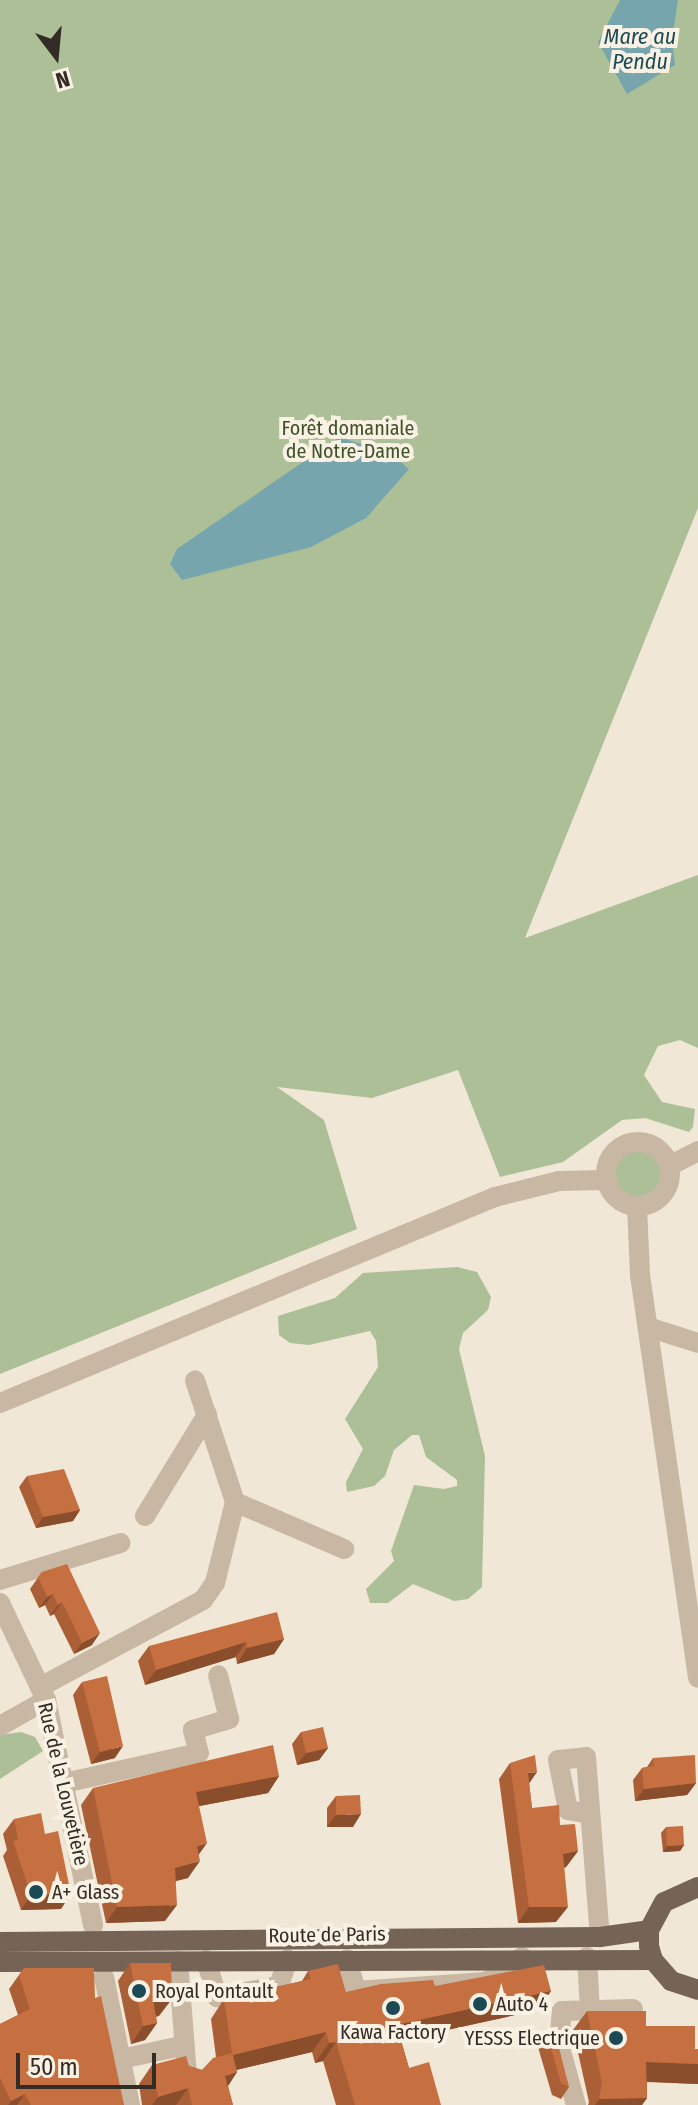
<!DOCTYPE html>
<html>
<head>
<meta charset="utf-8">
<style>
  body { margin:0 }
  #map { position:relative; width:698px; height:2105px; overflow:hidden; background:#f1e7d7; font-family:"Fira Sans Condensed",sans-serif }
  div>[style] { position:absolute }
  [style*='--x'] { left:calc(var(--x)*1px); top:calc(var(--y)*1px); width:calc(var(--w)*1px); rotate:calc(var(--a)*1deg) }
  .green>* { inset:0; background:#adbf97 }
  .round { border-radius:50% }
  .water>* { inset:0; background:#76a5ad }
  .minor>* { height:20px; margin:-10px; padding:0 10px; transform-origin:10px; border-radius:10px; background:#c8b8a3 }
  .minor>.ring { margin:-10px; padding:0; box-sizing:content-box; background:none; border:20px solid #c8b8a3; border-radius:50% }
  .major>* { height:20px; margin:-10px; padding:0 10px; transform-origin:10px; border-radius:10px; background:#756456 }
  .wall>* { inset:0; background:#aa5f37 }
  .shaded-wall>* { inset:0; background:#8b4e2d }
  .building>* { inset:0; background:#c66f40 }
  .dots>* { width:22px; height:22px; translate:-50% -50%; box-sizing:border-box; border:4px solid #f9f1e3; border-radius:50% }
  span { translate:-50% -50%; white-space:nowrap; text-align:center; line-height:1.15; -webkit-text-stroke:8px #f9f1e3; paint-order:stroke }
  .park-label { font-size:20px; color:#3e5129 }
  .street-label { font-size:20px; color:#332b25 }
  .poi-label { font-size:20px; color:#332b25 }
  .left { translate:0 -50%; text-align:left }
  .right { translate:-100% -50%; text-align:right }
  .water-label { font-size:22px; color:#1b4a54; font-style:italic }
  .north { position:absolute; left:16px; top:16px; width:80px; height:80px; -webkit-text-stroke:6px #f9f1e3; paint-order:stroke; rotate:164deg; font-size:22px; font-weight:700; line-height:32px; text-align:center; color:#332b25 }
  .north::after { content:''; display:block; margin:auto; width:28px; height:36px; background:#332b25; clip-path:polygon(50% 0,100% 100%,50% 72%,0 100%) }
  .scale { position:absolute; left:16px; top:2053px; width:140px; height:36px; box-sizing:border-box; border:4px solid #332b25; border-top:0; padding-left:10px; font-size:24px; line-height:28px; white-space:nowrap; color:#332b25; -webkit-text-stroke:6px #f9f1e3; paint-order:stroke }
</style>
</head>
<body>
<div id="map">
  <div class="green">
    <div style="clip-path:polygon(0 0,698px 0,698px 508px,525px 938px,698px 875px,698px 1048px,680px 1040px,658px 1046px,644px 1075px,662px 1102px,695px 1109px,693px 1127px,689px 1132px,645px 1118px,622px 1120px,563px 1162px,500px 1177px,458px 1070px,372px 1098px,277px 1087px,324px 1120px,357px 1229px,0 1374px)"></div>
    <div class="round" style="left:613px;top:1150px;width:50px;height:50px"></div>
    <div style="clip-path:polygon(457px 1267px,477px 1272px,491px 1297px,488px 1310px,463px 1333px,459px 1349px,485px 1456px,482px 1587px,468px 1599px,454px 1601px,413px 1584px,388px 1603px,370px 1603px,366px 1589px,394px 1561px,391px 1551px,414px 1485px,444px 1489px,457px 1486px,457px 1480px,426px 1457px,419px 1435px,412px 1435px,394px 1450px,385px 1476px,374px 1486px,347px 1492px,346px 1482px,363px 1449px,345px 1419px,378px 1367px,376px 1341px,370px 1331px,309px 1345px,290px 1343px,279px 1335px,278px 1316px,335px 1298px,363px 1273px)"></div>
    <div style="clip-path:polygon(21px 1732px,35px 1737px,43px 1751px,0 1779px,0 1735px)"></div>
  </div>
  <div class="water">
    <div style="clip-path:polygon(620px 0,678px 0,672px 39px,675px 65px,627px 94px,598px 42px)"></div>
    <div style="clip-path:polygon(339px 437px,391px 454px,409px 469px,366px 518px,311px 547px,182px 580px,170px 564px,177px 549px)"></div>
  </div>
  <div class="minor">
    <div class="ring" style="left:606px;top:1142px;width:44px;height:44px"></div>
    <div style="--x:669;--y:1166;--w:33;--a:-27"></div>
    <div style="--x:637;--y:1206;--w:69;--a:87.5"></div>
    <div style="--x:640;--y:1275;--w:407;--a:81.8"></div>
    <div style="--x:648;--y:1327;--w:52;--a:17.7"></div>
    <div style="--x:0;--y:1403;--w:536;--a:-22.6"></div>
    <div style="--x:495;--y:1197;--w:66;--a:-14"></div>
    <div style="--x:559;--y:1181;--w:47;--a:-1.2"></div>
    <div style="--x:235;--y:1502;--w:119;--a:23.3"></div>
    <div style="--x:145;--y:1516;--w:119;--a:-58.5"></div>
    <div style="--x:0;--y:1580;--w:126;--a:-17.1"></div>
    <div style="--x:0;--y:1603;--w:107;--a:64.6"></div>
    <div style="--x:46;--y:1700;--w:230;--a:78.2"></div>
    <div style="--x:40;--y:1687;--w:185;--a:-28.1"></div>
    <div style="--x:203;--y:1600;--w:21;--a:-55"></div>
    <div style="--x:215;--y:1583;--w:83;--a:-76.1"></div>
    <div style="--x:235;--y:1502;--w:128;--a:-108.2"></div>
    <div style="--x:0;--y:1726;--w:53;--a:-29.5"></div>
    <div style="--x:64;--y:1783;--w:138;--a:-12.5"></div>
    <div style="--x:199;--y:1753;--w:24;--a:-105"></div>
    <div style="--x:193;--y:1730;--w:38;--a:-17"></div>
    <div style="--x:229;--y:1719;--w:45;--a:-104"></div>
    <div style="--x:590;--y:1814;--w:22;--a:-170"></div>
    <div style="--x:568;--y:1810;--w:51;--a:-101.3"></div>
    <div style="--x:558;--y:1760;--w:28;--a:-6"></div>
    <div style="--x:586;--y:1757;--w:181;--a:85.6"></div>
    <div style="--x:587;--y:1957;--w:53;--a:86.8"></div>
    <div style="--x:347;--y:1959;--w:33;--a:74"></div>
    <div style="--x:356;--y:1991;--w:130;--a:-4"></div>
    <div style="--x:486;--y:1982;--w:44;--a:-34.8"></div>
    <div style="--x:206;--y:1960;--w:39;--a:73"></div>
    <div style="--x:217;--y:1997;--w:63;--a:-10.1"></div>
    <div style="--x:279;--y:1986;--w:28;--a:-72"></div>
    <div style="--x:178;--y:1961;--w:115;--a:85.5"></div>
    <div style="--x:104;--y:1977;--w:131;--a:78.5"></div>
    <div style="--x:121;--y:2059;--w:61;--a:-12.2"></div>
    <div style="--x:576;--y:2105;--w:63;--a:-105.6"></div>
    <div style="--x:559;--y:2044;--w:33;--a:-85"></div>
    <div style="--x:562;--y:2011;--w:71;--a:-1.6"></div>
  </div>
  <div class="major">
    <div style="--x:698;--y:1887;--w:37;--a:156"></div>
    <div style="--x:664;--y:1902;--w:32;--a:118"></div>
    <div style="--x:649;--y:1930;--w:16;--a:90"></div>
    <div style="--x:649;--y:1946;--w:15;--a:74"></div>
    <div style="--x:653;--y:1960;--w:28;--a:49"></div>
    <div style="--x:671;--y:1981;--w:28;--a:18"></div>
    <div style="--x:0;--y:1942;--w:600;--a:-0.48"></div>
    <div style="--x:600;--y:1937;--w:49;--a:-8.1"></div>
    <div style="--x:0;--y:1962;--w:653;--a:-0.18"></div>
  </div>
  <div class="wall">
    <div style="clip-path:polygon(27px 1476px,80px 1510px,73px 1521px,36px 1528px,19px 1487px)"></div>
    <div style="clip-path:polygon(42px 1572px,92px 1645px,74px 1654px,54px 1614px,50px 1616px,45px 1605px,39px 1608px,30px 1589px)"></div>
    <div style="clip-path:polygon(284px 1639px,274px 1654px,237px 1664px,236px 1657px,145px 1685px,138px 1661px,149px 1646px)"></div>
    <div style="clip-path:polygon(82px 1682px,115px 1758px,91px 1764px,73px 1695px)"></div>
    <div style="clip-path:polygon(301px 1732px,328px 1748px,319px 1760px,297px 1765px,292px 1744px)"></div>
    <div style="clip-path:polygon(653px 1758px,696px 1783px,687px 1795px,635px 1801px,633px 1780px,642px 1768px,647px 1767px)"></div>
    <div style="clip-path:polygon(510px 1763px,529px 1783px,532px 1808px,560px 1825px,578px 1851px,566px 1867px,564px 1868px,556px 1922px,518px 1923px,499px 1779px)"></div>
    <div style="clip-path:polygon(279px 1776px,268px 1793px,199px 1806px,198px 1855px,188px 1878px,176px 1881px,165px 1921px,106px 1923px,81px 1805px,93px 1788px)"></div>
    <div style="clip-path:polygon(336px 1796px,353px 1827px,327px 1827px,327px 1808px)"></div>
    <div style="clip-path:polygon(14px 1819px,61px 1909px,21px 1910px,3px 1856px,7px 1850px,3px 1834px)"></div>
    <div style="clip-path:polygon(666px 1827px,684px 1845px,680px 1851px,663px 1852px,661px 1833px)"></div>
    <div style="clip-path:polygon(130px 1963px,159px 2016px,156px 2017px,157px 2023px,145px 2040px,131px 2044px,118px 1981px)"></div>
    <div style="clip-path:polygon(24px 1968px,95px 1998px,124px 2105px,0 2105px,0 2024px,18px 2015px,9px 1989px)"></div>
    <div style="clip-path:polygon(308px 1971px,346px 1992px,435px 1986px,551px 1991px,538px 2010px,401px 2040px,409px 2068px,441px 2105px,336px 2105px,323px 2061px,315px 2063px,312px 2052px,236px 2070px,237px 2072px,228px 2086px,233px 2105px,142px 2105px,139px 2084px,152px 2065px,189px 2066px,202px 2070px,216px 2057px,211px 2019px,224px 1999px,302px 1981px)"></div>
    <div style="clip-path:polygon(587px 2011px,646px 2026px,695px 2049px,698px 2084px,647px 2082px,647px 2098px,642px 2105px,588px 2105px,589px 2102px,573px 2030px)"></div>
    <div style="clip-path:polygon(547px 2035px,569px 2087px,561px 2099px,552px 2095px,538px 2047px)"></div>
  </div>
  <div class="shaded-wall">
    <div style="clip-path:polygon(80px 1510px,73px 1521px,36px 1528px,43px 1517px)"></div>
    <div style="clip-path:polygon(53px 1594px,45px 1605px,39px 1608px,47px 1597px)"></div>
    <div style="clip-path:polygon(62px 1602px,54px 1614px,50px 1616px,58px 1605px)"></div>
    <div style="clip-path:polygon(100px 1633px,92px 1645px,74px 1654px,82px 1643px)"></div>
    <div style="clip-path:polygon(284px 1639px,274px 1654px,237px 1664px,247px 1648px)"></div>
    <div style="clip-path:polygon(246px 1642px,236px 1657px,145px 1685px,156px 1670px)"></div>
    <div style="clip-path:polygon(123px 1746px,115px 1758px,91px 1764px,100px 1752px)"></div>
    <div style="clip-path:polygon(328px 1748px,319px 1760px,297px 1765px,306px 1753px)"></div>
    <div style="clip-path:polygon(537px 1772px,526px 1788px,528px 1773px)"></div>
    <div style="clip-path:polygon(279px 1776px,268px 1793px,184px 1809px,196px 1792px)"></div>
    <div style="clip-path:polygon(696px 1783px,687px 1795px,635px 1801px,644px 1789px)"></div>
    <div style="clip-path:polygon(361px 1814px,353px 1827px,327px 1827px,336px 1815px)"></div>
    <div style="clip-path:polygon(207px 1843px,195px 1860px,197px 1846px)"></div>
    <div style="clip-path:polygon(684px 1845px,680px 1851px,663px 1852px,667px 1846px)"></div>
    <div style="clip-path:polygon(578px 1851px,566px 1867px,552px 1870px,563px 1854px)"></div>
    <div style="clip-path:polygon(200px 1861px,188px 1878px,163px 1884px,175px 1868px)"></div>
    <div style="clip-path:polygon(71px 1894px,61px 1909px,21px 1910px,31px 1895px)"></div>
    <div style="clip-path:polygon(177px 1905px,165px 1921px,106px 1923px,117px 1907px)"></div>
    <div style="clip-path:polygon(529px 1907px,568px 1907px,556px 1922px,518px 1923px)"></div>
    <div style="clip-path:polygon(551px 1991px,538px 2010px,383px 2044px,396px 2025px)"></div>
    <div style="clip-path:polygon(153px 1999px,172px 1999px,159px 2016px,140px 2017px)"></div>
    <div style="clip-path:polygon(157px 2023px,145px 2040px,131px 2044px,143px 2026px)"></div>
    <div style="clip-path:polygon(326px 2032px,312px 2052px,219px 2074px,233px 2055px)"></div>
    <div style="clip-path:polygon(336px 2042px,323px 2061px,315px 2063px,329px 2043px)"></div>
    <div style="clip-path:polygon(646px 2062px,698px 2064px,698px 2084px,633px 2081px)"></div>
    <div style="clip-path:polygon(237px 2072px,224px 2092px,225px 2076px)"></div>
    <div style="clip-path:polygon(188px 2088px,176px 2105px,152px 2105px,158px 2097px)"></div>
    <div style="clip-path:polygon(25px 2094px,17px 2105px,8px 2105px,11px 2101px)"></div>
    <div style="clip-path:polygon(647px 2098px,642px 2105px,595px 2105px,599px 2099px)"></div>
  </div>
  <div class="building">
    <div style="clip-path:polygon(64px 1469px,80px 1510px,43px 1517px,27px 1476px)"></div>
    <div style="clip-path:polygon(67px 1564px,100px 1633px,82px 1643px,62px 1602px,58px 1605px,53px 1594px,47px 1597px,38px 1577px,42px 1572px)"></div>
    <div style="clip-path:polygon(277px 1612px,284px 1639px,247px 1648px,246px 1642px,156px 1670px,149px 1646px)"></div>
    <div style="clip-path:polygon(107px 1676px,123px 1746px,100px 1752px,82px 1682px)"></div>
    <div style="clip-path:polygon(323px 1727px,328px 1748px,306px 1753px,301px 1732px)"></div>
    <div style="clip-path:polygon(273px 1745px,279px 1776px,196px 1792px,207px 1843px,197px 1846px,200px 1861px,175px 1868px,177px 1905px,117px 1907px,93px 1788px)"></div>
    <div style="clip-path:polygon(535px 1755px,537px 1772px,528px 1773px,532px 1808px,559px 1805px,560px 1825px,575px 1824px,578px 1851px,563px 1854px,568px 1907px,529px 1907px,510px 1763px)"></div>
    <div style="clip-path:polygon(695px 1755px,696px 1783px,644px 1789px,642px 1768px,654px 1766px,653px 1758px)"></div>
    <div style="clip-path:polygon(360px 1795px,361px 1814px,336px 1815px,336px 1796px)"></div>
    <div style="clip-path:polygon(41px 1813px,45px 1834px,58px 1831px,71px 1894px,31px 1895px,13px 1841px,18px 1840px,14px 1819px)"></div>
    <div style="clip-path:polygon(683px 1826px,684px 1845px,667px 1846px,666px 1827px)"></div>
    <div style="clip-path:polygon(130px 1963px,171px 1963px,172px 1999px,153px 1999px,157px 2023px,143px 2026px)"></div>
    <div style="clip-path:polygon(338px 1964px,346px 1992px,381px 1984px,433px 1980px,435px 1986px,544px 1965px,551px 1991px,396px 2025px,409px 2068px,429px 2062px,441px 2105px,355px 2105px,336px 2042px,329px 2043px,326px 2032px,233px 2055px,237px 2072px,225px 2076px,233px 2105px,192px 2105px,188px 2088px,158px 2097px,152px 2065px,186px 2056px,189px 2066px,202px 2070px,213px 2058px,232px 2053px,224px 1999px,311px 1979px,308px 1971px)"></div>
    <div style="clip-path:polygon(24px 1968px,94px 1968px,95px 1998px,101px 1996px,124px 2105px,31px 2105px,25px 2094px,11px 2101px,0 2078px,0 2024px,30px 2009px,19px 1975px)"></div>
    <div style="clip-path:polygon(587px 2011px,646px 2011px,646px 2026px,695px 2026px,695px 2049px,698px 2049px,698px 2064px,646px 2062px,647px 2098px,599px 2099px,602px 2083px)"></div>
    <div style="clip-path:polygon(555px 2032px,569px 2087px,561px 2083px,547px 2035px)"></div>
  </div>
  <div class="dots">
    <div style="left:36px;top:1892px;background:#1b4a54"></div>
    <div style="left:139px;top:1991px;background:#1b4a54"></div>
    <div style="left:480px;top:2004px;background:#1b4a54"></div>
    <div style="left:393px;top:2008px;background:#1b4a54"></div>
    <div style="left:616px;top:2038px;background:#1b4a54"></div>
  </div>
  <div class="park-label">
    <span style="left:348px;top:440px">Forêt domaniale<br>de Notre-Dame</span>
  </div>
  <div class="street-label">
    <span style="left:63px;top:1784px;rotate:77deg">Rue de la Louvetière</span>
    <span style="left:327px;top:1935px;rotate:-1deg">Route de Paris</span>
  </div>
  <div class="poi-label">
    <span class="left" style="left:52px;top:1892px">A+ Glass</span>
    <span class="left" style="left:155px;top:1991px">Royal Pontault</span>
    <span class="left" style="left:496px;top:2004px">Auto 4</span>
    <span style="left:393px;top:2032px">Kawa Factory</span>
    <span class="right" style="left:600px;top:2038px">YESSS Electrique</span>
  </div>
  <div class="water-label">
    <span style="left:640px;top:49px">Mare au<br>Pendu</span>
  </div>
  <div class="north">N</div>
  <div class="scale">50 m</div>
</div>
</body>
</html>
